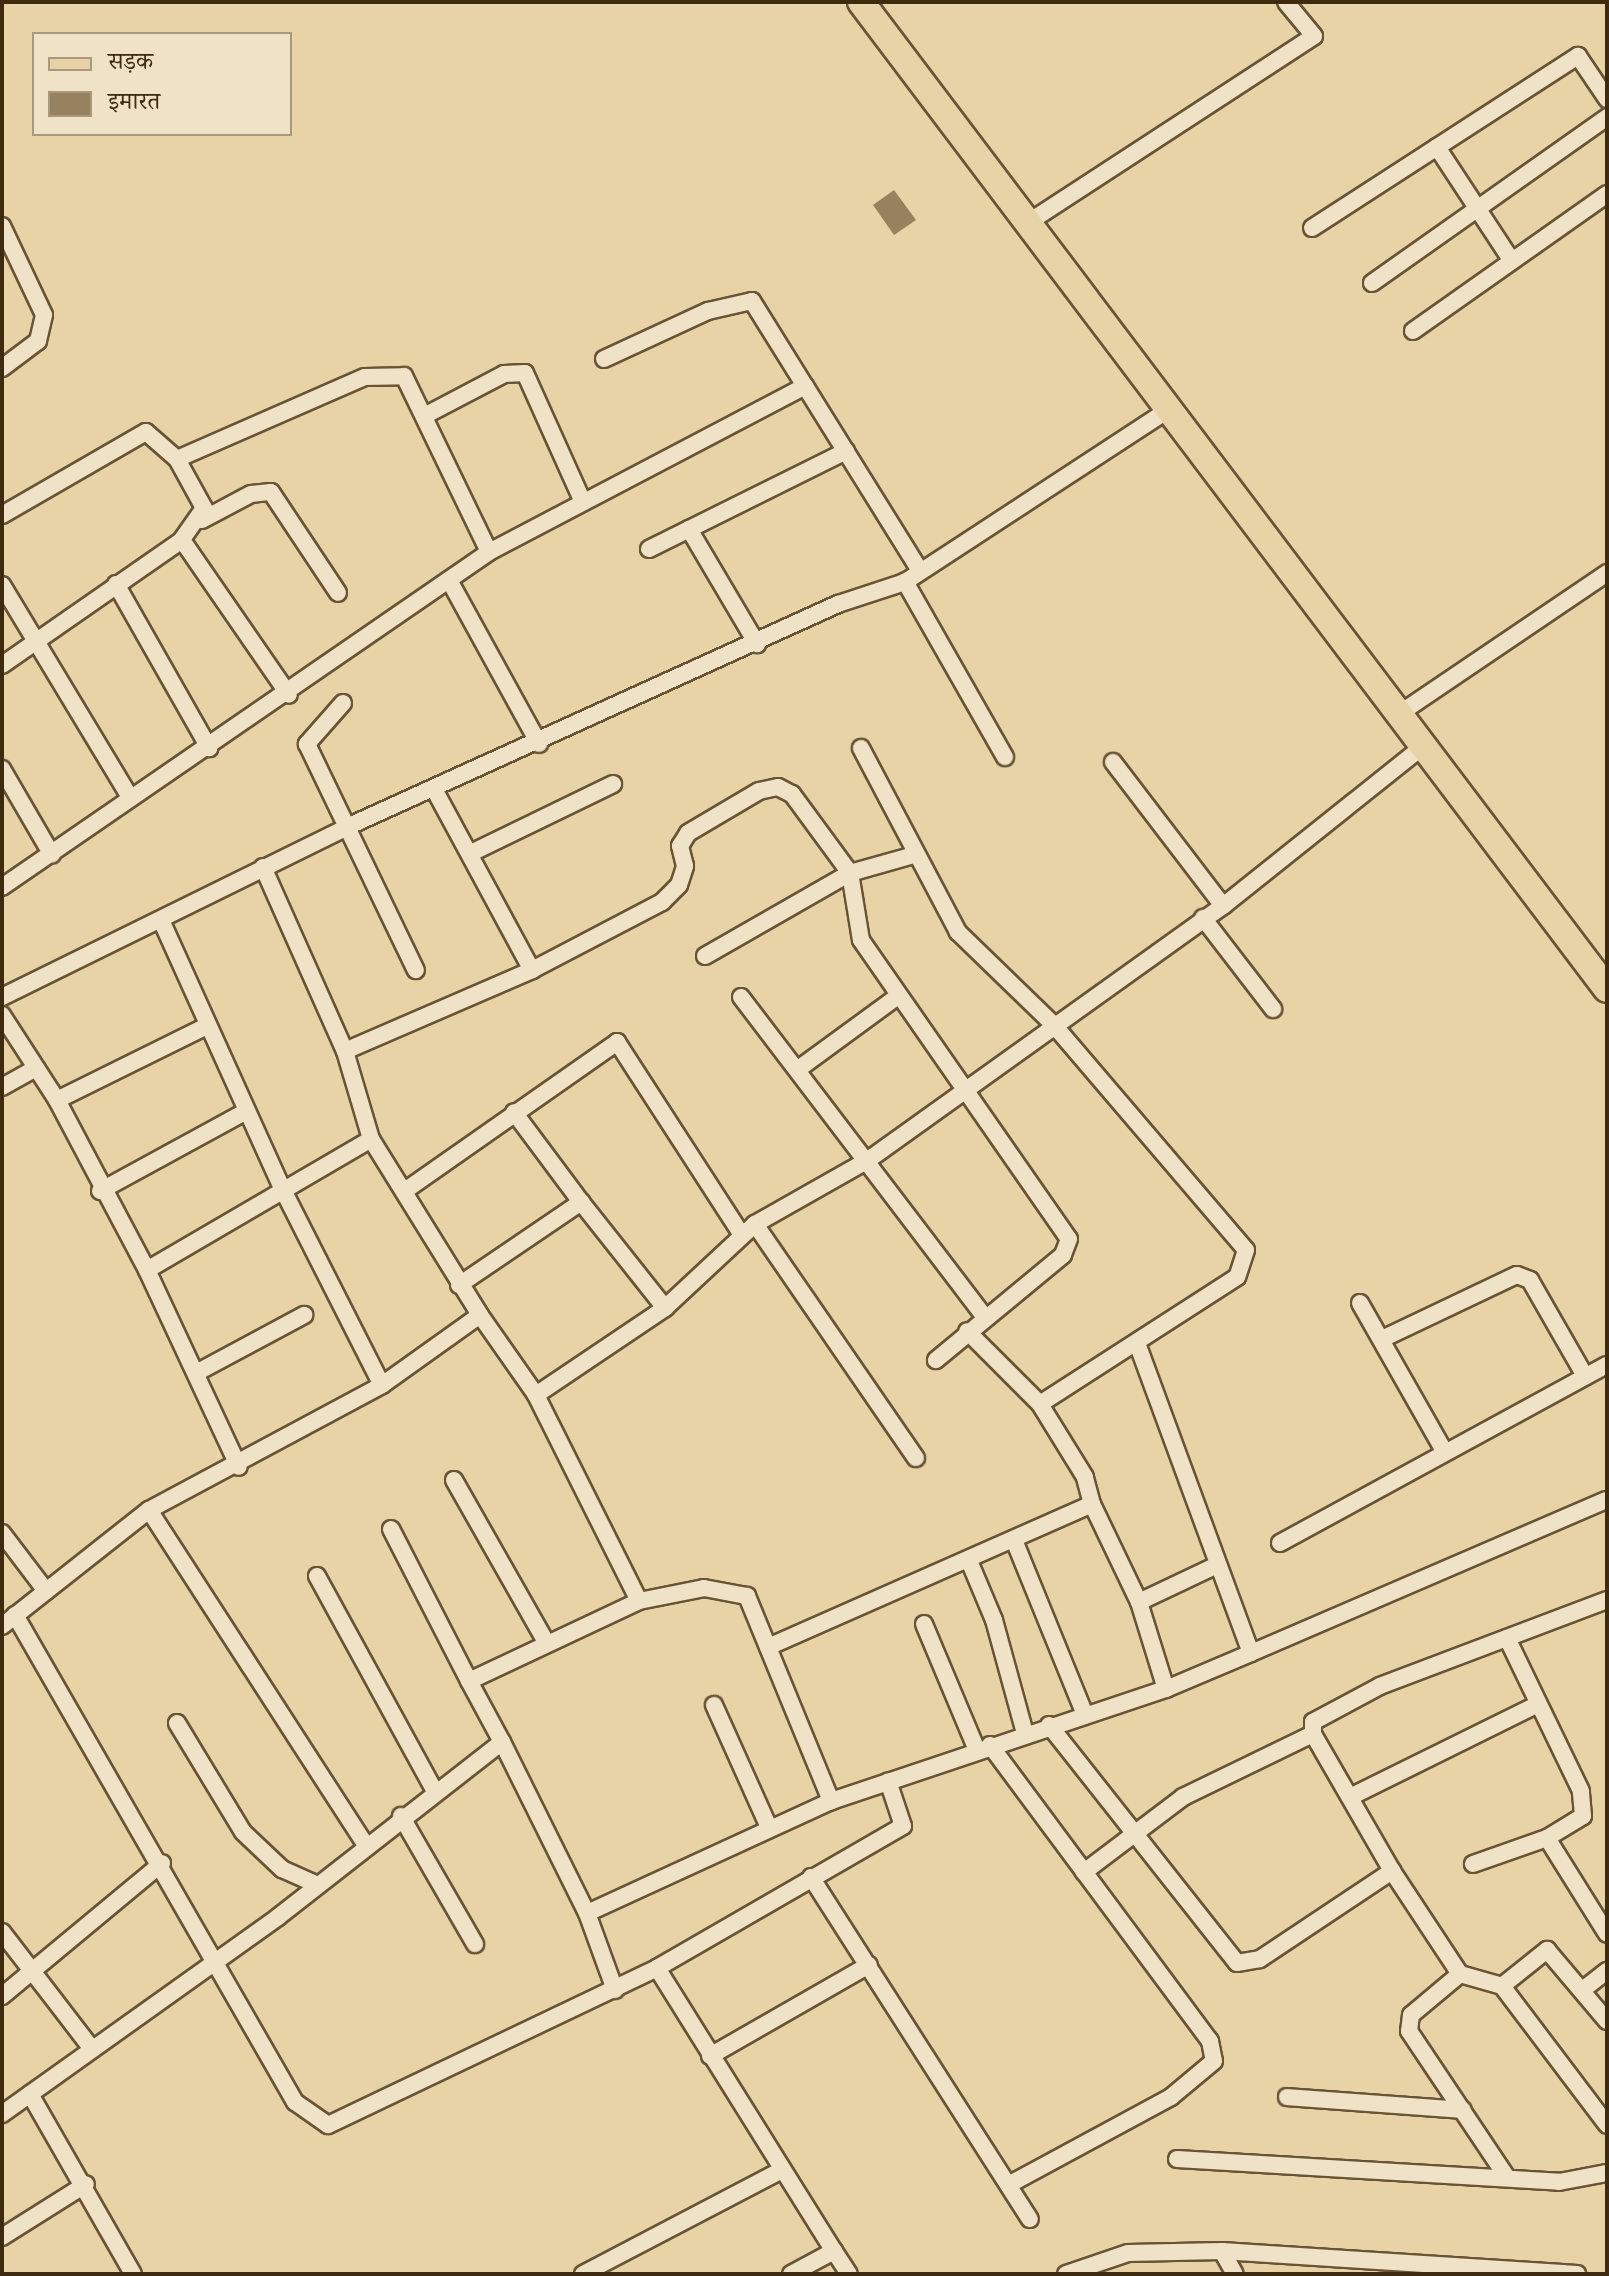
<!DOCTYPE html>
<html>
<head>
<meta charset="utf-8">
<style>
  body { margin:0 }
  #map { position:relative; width:1609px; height:2276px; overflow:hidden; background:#e8d3a7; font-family:Alegreya,"Noto Serif Devanagari",serif }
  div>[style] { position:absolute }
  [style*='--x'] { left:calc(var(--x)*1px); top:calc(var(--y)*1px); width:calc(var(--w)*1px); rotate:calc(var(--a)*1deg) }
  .building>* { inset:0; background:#96825e }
  .roads { filter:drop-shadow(2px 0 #685435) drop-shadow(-2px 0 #685435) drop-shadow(0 2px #685435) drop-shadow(0 -2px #685435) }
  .minor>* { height:16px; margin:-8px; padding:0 8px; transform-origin:8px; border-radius:8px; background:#f0e2c6 }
  .primary>* { height:26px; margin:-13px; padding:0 13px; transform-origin:13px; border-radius:13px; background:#e8d3a7 }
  span { translate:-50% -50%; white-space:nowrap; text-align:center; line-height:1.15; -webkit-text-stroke:7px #f0e2c6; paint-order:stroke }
  .frame { position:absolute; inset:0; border:4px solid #3d2a0f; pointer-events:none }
  .legend { position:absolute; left:32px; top:32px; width:260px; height:104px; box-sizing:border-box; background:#f0e2c6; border:2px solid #a8987d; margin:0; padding:10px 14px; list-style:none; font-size:24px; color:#3d2a0f }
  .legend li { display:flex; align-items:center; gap:16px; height:40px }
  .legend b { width:40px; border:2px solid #a8987d }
</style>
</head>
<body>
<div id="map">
  <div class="building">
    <div style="clip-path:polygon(894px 190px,916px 220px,894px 235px,873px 205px)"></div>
  </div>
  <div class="roads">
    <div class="minor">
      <div style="--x:1437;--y:147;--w:136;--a:56.7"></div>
      <div style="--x:1029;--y:222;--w:340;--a:-33.1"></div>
      <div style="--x:1314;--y:36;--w:44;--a:-129.5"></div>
      <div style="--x:2;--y:226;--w:98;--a:64.7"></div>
      <div style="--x:44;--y:315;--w:27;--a:103"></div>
      <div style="--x:38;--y:341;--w:45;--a:143.1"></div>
      <div style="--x:1312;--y:228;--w:317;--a:-32.9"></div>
      <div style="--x:1578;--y:56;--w:52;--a:56"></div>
      <div style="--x:1372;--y:283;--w:288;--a:-35.2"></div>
      <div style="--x:1413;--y:331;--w:237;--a:-35.2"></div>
      <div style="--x:604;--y:359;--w:115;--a:-24.8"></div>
      <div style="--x:708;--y:311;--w:45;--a:-12.8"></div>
      <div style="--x:752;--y:301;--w:100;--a:58.1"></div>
      <div style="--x:426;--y:415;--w:88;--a:-27.7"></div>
      <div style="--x:504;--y:374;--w:21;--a:-3"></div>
      <div style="--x:525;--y:373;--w:141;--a:65.8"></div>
      <div style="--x:177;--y:459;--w:205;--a:-23.6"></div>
      <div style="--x:365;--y:377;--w:39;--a:-1"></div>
      <div style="--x:404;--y:376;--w:195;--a:64.2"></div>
      <div style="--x:2;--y:515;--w:166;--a:-30"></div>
      <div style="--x:146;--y:432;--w:41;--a:41.1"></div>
      <div style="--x:177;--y:459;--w:56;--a:61.1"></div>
      <div style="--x:204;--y:508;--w:39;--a:125"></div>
      <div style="--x:182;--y:540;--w:219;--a:145.2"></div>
      <div style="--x:202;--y:520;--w:55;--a:-28"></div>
      <div style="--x:251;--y:494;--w:20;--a:-6"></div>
      <div style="--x:271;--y:492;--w:121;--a:56.4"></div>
      <div style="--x:689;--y:529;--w:134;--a:59.4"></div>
      <div style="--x:182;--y:540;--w:188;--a:55.4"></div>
      <div style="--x:649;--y:549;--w:220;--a:-26.4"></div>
      <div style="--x:449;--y:580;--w:187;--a:61.2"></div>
      <div style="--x:116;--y:584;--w:189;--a:60.4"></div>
      <div style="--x:2;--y:585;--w:248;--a:58.9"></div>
      <div style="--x:343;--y:703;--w:55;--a:131.3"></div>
      <div style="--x:307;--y:744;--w:251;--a:64.3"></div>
      <div style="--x:1402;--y:712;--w:248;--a:-34.1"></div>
      <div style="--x:861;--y:748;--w:208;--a:62.2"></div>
      <div style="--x:958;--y:932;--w:132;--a:44.1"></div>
      <div style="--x:1053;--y:1024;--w:297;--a:49.5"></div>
      <div style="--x:1246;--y:1250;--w:28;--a:108"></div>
      <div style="--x:1237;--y:1277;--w:234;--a:147.2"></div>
      <div style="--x:1005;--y:757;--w:202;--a:-119.7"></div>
      <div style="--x:905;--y:582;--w:314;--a:-33.2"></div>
      <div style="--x:1113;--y:762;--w:181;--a:52.6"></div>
      <div style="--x:2;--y:769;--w:99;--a:59.8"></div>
      <div style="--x:434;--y:789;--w:206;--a:61.6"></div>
      <div style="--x:471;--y:853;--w:158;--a:-25.9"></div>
      <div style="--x:263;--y:867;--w:201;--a:66"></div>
      <div style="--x:2;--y:887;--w:591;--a:-34.52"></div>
      <div style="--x:489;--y:552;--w:357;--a:-27.7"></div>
      <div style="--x:805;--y:386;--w:218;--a:58.1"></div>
      <div style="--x:1203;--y:918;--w:115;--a:52.4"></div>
      <div style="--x:161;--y:920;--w:299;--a:65.7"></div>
      <div style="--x:284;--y:1192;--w:216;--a:63.1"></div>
      <div style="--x:705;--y:956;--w:167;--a:-29.8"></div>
      <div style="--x:850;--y:873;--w:68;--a:80.7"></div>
      <div style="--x:861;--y:940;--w:364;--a:55.2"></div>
      <div style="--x:1069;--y:1239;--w:17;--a:111"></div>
      <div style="--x:1063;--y:1255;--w:165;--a:140.4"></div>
      <div style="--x:2;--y:997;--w:387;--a:-26.2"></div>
      <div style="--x:349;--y:826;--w:537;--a:-24.42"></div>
      <div style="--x:838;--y:604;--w:71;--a:-18.2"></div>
      <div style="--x:741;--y:997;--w:402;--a:52.7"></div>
      <div style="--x:2;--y:1015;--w:101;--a:57.1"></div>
      <div style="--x:57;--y:1100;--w:192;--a:62.1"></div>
      <div style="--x:147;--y:1270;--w:217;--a:65"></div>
      <div style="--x:801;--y:1067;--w:120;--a:-36.2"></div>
      <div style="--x:2;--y:1087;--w:39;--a:-29"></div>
      <div style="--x:57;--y:1100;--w:167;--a:-26.3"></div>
      <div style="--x:371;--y:1139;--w:92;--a:-106.5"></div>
      <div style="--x:345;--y:1051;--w:204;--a:-23.4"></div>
      <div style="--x:532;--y:970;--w:147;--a:-27.6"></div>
      <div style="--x:662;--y:902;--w:24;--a:-45"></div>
      <div style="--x:679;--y:885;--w:20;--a:-72"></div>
      <div style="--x:685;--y:866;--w:21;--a:-104"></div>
      <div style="--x:680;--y:846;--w:15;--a:-58"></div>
      <div style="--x:688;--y:833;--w:82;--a:-30.6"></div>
      <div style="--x:759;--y:791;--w:19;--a:-12"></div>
      <div style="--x:778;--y:787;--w:16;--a:27"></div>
      <div style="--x:792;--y:794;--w:98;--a:53.7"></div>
      <div style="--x:850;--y:873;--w:66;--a:-15.7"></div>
      <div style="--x:406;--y:1190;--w:258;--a:-35"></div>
      <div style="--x:617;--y:1042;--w:229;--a:57.1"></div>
      <div style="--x:100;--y:1191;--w:167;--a:-28.6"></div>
      <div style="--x:581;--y:1202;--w:135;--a:51.6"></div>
      <div style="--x:755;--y:1224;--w:284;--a:55.5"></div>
      <div style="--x:147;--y:1270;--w:259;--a:-30.3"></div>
      <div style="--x:371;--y:1139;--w:207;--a:58.2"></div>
      <div style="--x:459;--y:1285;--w:148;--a:-34.2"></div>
      <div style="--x:581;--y:1202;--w:112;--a:-126.7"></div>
      <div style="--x:1360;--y:1303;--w:168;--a:60.4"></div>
      <div style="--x:1382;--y:1339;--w:149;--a:-25.4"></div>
      <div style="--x:1517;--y:1275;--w:14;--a:21"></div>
      <div style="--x:1530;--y:1280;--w:111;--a:60.2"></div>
      <div style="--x:196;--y:1373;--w:123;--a:-28.2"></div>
      <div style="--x:536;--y:1395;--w:156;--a:-34"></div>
      <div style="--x:665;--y:1308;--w:123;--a:-43"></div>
      <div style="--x:755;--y:1224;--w:130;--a:-29.5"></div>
      <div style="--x:868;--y:1160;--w:437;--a:-35.6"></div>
      <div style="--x:1223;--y:906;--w:260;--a:-38.6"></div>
      <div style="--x:454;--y:1480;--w:186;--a:60.4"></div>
      <div style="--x:1092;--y:1504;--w:109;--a:64.4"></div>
      <div style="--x:1139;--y:1602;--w:91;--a:72.8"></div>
      <div style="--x:149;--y:1510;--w:399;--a:57.1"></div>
      <div style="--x:391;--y:1529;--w:171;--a:62.8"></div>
      <div style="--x:2;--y:1533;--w:73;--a:52.8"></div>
      <div style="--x:1014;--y:1540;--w:186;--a:67.9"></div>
      <div style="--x:1280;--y:1543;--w:372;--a:-28.6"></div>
      <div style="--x:970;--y:1563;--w:62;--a:67.2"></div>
      <div style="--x:994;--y:1620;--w:117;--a:74.7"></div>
      <div style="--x:317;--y:1576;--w:244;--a:61.3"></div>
      <div style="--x:1607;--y:1600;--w:243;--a:159.3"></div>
      <div style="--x:1380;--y:1686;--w:76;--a:151.8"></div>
      <div style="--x:1313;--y:1722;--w:12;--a:90"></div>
      <div style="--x:1313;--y:1734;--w:158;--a:60"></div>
      <div style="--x:1392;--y:1871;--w:123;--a:56.6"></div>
      <div style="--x:1460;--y:1974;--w:44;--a:15.9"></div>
      <div style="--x:1502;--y:1986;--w:174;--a:52.9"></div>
      <div style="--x:1139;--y:1602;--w:84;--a:-25.3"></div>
      <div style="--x:15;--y:1615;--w:562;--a:60.1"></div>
      <div style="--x:295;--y:2102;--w:40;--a:34.9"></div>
      <div style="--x:328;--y:2125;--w:365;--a:-25.5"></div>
      <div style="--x:657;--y:1968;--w:284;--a:-30"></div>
      <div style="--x:903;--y:1826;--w:47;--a:-108.4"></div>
      <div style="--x:924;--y:1624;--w:137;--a:67.2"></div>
      <div style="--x:2;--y:1626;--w:187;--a:-38.3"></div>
      <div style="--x:149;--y:1510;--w:264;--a:-28.2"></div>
      <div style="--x:382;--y:1385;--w:120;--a:-35.5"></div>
      <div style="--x:480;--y:1315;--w:98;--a:55"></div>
      <div style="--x:536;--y:1395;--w:230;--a:63.4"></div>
      <div style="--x:639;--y:1601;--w:66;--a:-11.3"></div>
      <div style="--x:704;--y:1588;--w:44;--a:10.5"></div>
      <div style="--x:747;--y:1596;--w:222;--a:67.7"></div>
      <div style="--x:831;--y:1801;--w:268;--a:155.3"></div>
      <div style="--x:768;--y:1647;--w:354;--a:-23.8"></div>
      <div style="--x:1092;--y:1504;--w:28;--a:-105"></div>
      <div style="--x:1085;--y:1477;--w:86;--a:-121.7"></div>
      <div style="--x:1040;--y:1404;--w:103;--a:-135"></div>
      <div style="--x:1251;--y:1653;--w:387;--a:-23.3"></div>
      <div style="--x:714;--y:1705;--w:132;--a:65.8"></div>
      <div style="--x:177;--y:1723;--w:127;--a:58.8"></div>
      <div style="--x:243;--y:1832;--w:54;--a:43.5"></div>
      <div style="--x:282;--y:1869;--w:35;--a:24"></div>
      <div style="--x:1049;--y:1725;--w:303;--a:51.7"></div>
      <div style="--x:1237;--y:1963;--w:23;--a:-10"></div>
      <div style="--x:1260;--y:1959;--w:159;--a:-33.7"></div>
      <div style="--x:502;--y:1742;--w:191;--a:63.6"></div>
      <div style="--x:587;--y:1913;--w:82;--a:70"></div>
      <div style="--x:990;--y:1745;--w:369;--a:53.4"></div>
      <div style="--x:1210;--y:2041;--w:20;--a:79"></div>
      <div style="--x:1214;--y:2061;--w:56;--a:140.1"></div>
      <div style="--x:1171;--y:2097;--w:183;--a:151.6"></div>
      <div style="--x:1350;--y:1797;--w:208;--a:-26.3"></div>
      <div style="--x:831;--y:1801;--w:353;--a:-18.5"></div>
      <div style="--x:1166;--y:1689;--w:92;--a:-23"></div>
      <div style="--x:1251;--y:1653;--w:330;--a:-110.2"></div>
      <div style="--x:401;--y:1816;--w:148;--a:60"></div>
      <div style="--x:1547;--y:1838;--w:113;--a:58"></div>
      <div style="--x:1473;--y:1864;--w:78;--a:-19.4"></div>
      <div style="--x:1547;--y:1838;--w:42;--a:-31.4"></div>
      <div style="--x:1583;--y:1816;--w:25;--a:-95"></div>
      <div style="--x:1581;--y:1791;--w:170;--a:-115.8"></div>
      <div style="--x:1084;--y:1872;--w:124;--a:-37.1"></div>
      <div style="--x:1183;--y:1797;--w:144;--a:-25.9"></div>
      <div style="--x:811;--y:1877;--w:406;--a:57.4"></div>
      <div style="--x:2;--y:1932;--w:148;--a:52.4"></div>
      <div style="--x:657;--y:1968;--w:334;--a:58"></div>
      <div style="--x:1460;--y:1974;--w:64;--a:140.1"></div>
      <div style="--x:1411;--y:2015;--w:16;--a:97"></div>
      <div style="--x:1409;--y:2031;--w:174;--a:56.2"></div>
      <div style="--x:1502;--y:1986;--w:58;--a:-38.7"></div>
      <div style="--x:1547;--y:1950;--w:93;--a:49.8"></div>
      <div style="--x:1585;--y:1988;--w:28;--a:-38"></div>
      <div style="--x:2;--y:1996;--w:208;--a:-39.7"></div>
      <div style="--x:710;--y:2056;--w:183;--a:-29.8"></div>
      <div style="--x:30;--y:2094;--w:207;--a:60.2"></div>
      <div style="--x:1287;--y:2097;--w:176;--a:4.2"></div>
      <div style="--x:2;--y:2114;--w:339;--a:-35.5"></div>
      <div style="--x:278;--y:1917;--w:284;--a:-38"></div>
      <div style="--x:502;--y:1742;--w:69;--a:-118.4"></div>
      <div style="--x:469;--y:1681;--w:188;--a:-25.2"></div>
      <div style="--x:1177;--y:2159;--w:383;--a:3.4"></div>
      <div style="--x:1559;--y:2182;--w:49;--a:-10.6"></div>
      <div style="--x:2;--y:2237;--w:99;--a:-32.2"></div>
      <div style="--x:1222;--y:2251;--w:26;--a:61"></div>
      <div style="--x:583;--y:2274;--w:222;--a:-27.6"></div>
      <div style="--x:791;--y:2274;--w:49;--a:-28.1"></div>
      <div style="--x:834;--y:2251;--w:27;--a:57"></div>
      <div style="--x:1066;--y:2274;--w:65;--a:-18.7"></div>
      <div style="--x:1128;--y:2253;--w:94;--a:-1.2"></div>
      <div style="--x:1222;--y:2251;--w:356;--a:3.7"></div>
    </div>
    <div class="primary">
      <div style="--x:861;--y:2;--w:1237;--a:52.92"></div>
    </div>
  </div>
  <div class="frame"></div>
  <ul class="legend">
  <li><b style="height:10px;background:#e8d3a7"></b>सड़क</li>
  <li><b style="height:22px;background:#96825e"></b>इमारत</li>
  </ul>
</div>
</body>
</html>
